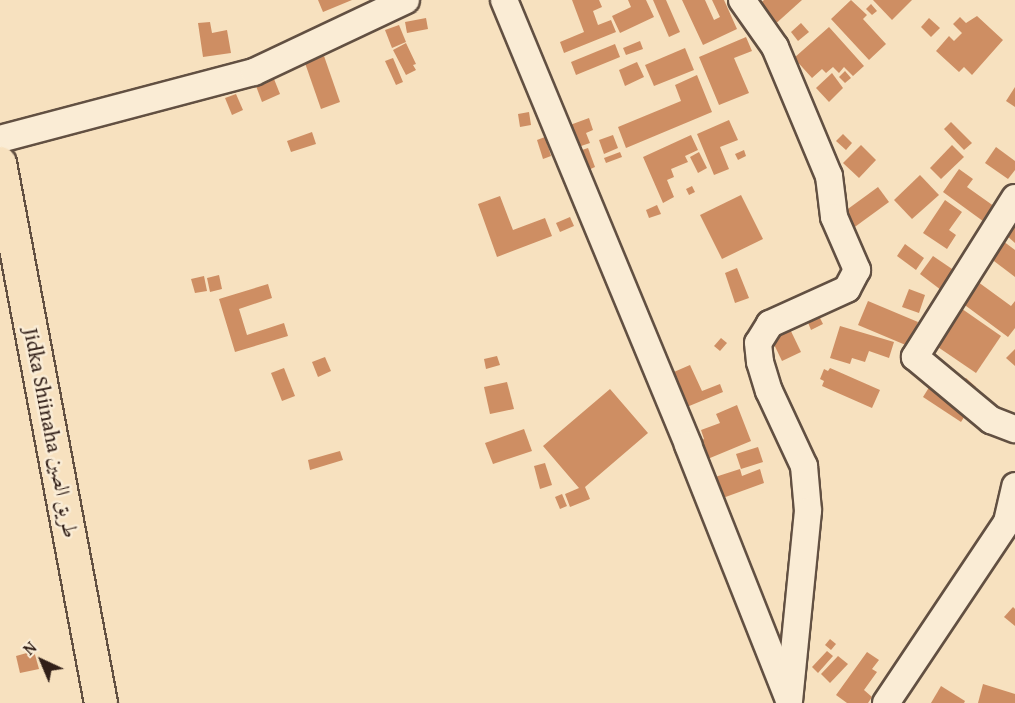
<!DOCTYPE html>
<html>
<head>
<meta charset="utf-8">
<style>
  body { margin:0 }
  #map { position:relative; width:1015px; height:703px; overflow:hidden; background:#f7e1bf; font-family:"Gentium Book Plus",Amiri,serif }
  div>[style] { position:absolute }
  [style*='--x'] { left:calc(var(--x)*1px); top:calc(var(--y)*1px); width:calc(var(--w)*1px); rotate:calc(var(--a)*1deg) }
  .building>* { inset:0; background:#ce8e63 }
  .roads { filter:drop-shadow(2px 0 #625042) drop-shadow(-2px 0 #625042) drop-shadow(0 2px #625042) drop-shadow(0 -2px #625042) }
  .minor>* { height:26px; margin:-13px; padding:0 13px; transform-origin:13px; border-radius:13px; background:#faecd5 }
  .major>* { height:32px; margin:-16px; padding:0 16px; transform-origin:16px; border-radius:16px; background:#f7e1bf }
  span { translate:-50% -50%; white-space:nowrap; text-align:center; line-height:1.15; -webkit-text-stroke:5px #faecd5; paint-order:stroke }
  .street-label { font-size:21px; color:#311f18 }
  .north { position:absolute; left:12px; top:631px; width:60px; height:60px; -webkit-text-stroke:4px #faecd5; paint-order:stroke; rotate:316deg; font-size:16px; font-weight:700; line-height:24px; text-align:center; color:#311f18 }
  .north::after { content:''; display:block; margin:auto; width:21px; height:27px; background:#311f18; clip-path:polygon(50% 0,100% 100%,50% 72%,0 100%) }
</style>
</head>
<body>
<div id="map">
  <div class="building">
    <div style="clip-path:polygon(318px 0,352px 0,323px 12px)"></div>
    <div style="clip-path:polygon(572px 0,599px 0,602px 7px,593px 11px,598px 25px,611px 20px,616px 32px,564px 53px,560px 42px,584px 32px)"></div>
    <div style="clip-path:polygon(628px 0,646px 0,654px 17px,620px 33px,612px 16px,631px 7px)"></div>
    <div style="clip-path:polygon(653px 0,666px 0,680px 32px,669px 37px)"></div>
    <div style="clip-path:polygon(682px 0,705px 0,714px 20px,720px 17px,712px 0,724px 0,737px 29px,703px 45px)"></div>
    <div style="clip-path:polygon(764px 0,802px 0,772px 27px,755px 8px)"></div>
    <div style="clip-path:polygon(851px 0,867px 15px,863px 19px,886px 44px,869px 60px,831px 19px)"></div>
    <div style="clip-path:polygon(873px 0,912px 0,892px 20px)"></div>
    <div style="clip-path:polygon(871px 4px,877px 11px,872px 15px,866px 9px)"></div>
    <div style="clip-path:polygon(977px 16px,1003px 40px,972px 75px,964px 67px,959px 72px,936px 51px,949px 36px,954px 41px,962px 33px,953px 24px,960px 17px,966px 23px)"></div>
    <div style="clip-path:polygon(426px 18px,428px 29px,407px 33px,405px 22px)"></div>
    <div style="clip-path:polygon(929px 18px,940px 28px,931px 37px,921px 27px)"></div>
    <div style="clip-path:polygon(210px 22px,212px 33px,227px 30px,231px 53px,203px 57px,198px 23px)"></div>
    <div style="clip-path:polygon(801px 23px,809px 32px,798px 41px,791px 32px)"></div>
    <div style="clip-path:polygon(399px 25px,406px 42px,392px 48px,385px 30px)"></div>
    <div style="clip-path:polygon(829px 27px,864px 66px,853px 76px,844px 67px,839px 73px,833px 67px,826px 73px,822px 69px,812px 78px,794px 58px)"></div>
    <div style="clip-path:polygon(746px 37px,752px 51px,734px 58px,749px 93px,719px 105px,699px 57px)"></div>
    <div style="clip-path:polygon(640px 41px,643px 49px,626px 55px,623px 48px)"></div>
    <div style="clip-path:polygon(406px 43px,416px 64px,413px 65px,416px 70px,406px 75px,393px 50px)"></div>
    <div style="clip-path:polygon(615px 44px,620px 57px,576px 75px,571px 62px)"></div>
    <div style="clip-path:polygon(685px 48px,694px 70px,654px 86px,645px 65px)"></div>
    <div style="clip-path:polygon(324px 56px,340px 102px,321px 109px,305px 63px)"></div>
    <div style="clip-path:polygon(393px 58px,403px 82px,396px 85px,385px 61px)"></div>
    <div style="clip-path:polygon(637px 62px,644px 77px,625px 86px,619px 70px)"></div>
    <div style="clip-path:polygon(845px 71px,851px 78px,845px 83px,839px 77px)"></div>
    <div style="clip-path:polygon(832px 73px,843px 88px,829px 102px,816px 88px)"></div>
    <div style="clip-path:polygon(697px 75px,712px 112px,626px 148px,618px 127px,681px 101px,675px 85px)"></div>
    <div style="clip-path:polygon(274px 79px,280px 94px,262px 102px,256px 86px)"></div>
    <div style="clip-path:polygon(1015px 87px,1015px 107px,1006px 101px)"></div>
    <div style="clip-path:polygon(236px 94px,243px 110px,232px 115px,225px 98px)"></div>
    <div style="clip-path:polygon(529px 112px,531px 125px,520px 127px,518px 114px)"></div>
    <div style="clip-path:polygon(589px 118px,593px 130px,586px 133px,590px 143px,578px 147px,570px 125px)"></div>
    <div style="clip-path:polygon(729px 120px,738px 140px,720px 147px,729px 169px,714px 175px,697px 134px)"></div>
    <div style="clip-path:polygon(951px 122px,972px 143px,964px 150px,944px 129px)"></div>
    <div style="clip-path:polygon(312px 132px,316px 144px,291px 152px,287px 141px)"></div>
    <div style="clip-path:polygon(843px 134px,852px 143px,846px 150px,836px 141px)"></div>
    <div style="clip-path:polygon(613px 135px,618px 148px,604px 154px,599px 140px)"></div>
    <div style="clip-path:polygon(691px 135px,698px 150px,685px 156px,688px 162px,671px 169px,674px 177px,667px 180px,674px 197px,663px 203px,643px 157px)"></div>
    <div style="clip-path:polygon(545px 137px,551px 156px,543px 159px,537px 140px)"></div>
    <div style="clip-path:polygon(861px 145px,876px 160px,859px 178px,843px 163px)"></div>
    <div style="clip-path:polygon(952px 145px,964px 157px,941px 179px,930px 168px)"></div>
    <div style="clip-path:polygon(996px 147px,1015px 161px,1015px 170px,1008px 179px,985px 163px)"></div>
    <div style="clip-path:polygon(588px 148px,595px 167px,586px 171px,579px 151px)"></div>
    <div style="clip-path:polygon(744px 150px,746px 156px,738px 160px,735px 154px)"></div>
    <div style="clip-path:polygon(620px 152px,622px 157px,606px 163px,604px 158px)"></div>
    <div style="clip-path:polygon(699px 152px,707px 168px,698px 173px,690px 157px)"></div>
    <div style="clip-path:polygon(959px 169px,973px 179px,967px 187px,998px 209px,987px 224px,943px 192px)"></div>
    <div style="clip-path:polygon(920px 175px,939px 195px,912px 219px,894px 200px)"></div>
    <div style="clip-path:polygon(692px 186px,695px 192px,689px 195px,686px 189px)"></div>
    <div style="clip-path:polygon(878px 187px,889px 202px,852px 229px,841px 214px)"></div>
    <div style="clip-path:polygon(741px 195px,763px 239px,722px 259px,700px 215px)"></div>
    <div style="clip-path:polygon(500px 196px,513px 230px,545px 218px,552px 236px,497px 257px,478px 204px)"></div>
    <div style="clip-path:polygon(945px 200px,962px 212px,949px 230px,956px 235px,947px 249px,923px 233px)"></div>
    <div style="clip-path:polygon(657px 205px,661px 214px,649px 218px,646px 210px)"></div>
    <div style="clip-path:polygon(570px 217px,574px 226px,560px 232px,556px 223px)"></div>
    <div style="clip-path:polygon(1015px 224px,1015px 243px,1006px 235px)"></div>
    <div style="clip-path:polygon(1003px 241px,1015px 250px,1015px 277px,990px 258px)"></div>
    <div style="clip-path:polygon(905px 244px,924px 258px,916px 270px,897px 256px)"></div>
    <div style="clip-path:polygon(933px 256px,955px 271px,941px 290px,920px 274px)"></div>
    <div style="clip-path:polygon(737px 268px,749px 298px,735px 303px,725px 273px)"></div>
    <div style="clip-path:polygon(219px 275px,222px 289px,210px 292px,207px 278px)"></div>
    <div style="clip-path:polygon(204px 276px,207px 291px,195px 293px,191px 279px)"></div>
    <div style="clip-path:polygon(974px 279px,1011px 306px,1015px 301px,1015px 328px,1008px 337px,958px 300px)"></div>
    <div style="clip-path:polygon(268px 284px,272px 298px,239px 309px,247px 335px,284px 323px,288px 336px,235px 352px,219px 299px)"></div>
    <div style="clip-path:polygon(909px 289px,925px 295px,919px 313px,902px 307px)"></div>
    <div style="clip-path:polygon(868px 301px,918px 322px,908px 346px,858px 325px)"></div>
    <div style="clip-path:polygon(955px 304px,1001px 336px,976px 373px,929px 341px)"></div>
    <div style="clip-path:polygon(818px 314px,823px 324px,811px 330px,807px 320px)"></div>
    <div style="clip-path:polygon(788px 325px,801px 352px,782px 361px,769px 334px)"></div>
    <div style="clip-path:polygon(840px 326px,894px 342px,889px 358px,869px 351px,865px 362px,852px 358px,850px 364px,830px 358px)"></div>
    <div style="clip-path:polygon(721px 338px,727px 343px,720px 351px,714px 346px)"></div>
    <div style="clip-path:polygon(1015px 349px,1015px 366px,1006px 358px)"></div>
    <div style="clip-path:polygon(497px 356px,500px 365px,486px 369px,484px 359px)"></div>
    <div style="clip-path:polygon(325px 357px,331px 371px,318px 377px,312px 362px)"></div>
    <div style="clip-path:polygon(690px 365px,702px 391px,720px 384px,723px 392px,682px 409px,667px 375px)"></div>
    <div style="clip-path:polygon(284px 368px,295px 396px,282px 401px,271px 373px)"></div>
    <div style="clip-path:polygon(830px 368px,880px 390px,872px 408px,822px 386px,824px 381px,820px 379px,824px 369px,828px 371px)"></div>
    <div style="clip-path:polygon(966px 378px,976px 387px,970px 394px,959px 385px)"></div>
    <div style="clip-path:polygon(933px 381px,971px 406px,961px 422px,923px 397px)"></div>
    <div style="clip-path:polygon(507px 382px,514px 409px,490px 414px,484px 387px)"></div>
    <div style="clip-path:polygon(610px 389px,648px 433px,585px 487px,590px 499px,570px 507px,565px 494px,579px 488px,543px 446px)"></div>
    <div style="clip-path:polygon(737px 405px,751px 441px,698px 463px,690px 445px,704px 439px,701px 430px,720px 423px,716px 414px)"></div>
    <div style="clip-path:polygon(524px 429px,532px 451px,493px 464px,485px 443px)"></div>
    <div style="clip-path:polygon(758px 447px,763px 462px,741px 469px,736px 454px)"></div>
    <div style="clip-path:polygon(340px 451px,343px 460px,310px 470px,308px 460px)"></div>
    <div style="clip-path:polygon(545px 463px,552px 485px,540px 489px,534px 466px)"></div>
    <div style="clip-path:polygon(740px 469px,742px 476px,760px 469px,764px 483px,720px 499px,712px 478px)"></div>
    <div style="clip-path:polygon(562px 494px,567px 506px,560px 509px,555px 497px)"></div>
    <div style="clip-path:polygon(1013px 607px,1015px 609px,1015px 626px,1004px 617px)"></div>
    <div style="clip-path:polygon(830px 639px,836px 644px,831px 650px,825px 645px)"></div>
    <div style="clip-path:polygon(34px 651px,39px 669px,20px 673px,16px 656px)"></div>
    <div style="clip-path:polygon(827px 651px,833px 656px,818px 673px,812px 667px)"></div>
    <div style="clip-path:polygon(867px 652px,879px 660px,872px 669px,877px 672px,864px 690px,872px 697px,868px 703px,847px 703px,836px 695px)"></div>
    <div style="clip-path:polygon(838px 656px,848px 664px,830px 683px,821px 674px)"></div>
    <div style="clip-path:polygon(983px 684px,1015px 694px,1015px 703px,978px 703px)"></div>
    <div style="clip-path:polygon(941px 686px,965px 701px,964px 703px,931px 703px)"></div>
  </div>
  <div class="roads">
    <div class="minor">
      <div style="--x:504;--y:0;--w:482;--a:67.5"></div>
      <div style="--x:688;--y:445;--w:271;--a:68.4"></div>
      <div style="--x:742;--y:0;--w:57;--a:54.9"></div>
      <div style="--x:775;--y:47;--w:140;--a:67.3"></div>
      <div style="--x:829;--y:176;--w:41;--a:83"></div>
      <div style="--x:834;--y:217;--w:58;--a:66.5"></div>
      <div style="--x:857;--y:270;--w:21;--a:118"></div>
      <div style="--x:847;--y:289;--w:85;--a:155.6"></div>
      <div style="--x:770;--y:324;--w:22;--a:122"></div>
      <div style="--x:758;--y:343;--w:19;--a:84"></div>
      <div style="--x:760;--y:362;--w:30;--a:73"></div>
      <div style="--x:769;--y:391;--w:83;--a:65"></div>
      <div style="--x:804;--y:466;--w:45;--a:84.9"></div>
      <div style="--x:808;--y:511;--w:191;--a:95.7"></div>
      <div style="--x:0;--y:139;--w:263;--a:-14.8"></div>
      <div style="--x:254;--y:72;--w:168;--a:-25.3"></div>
      <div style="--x:1015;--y:198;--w:188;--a:122.2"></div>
      <div style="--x:915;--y:357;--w:99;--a:39.7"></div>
      <div style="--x:991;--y:420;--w:26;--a:21"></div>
      <div style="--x:886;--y:703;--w:218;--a:-56.2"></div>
      <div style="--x:1007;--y:522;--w:37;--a:-77"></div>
    </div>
    <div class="major">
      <div style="--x:0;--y:163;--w:549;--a:79.41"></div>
    </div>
  </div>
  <div class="street-label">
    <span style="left:51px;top:433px;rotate:79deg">Jidka Shiinaha طريق الصين</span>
  </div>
  <div class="north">N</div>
</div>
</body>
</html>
